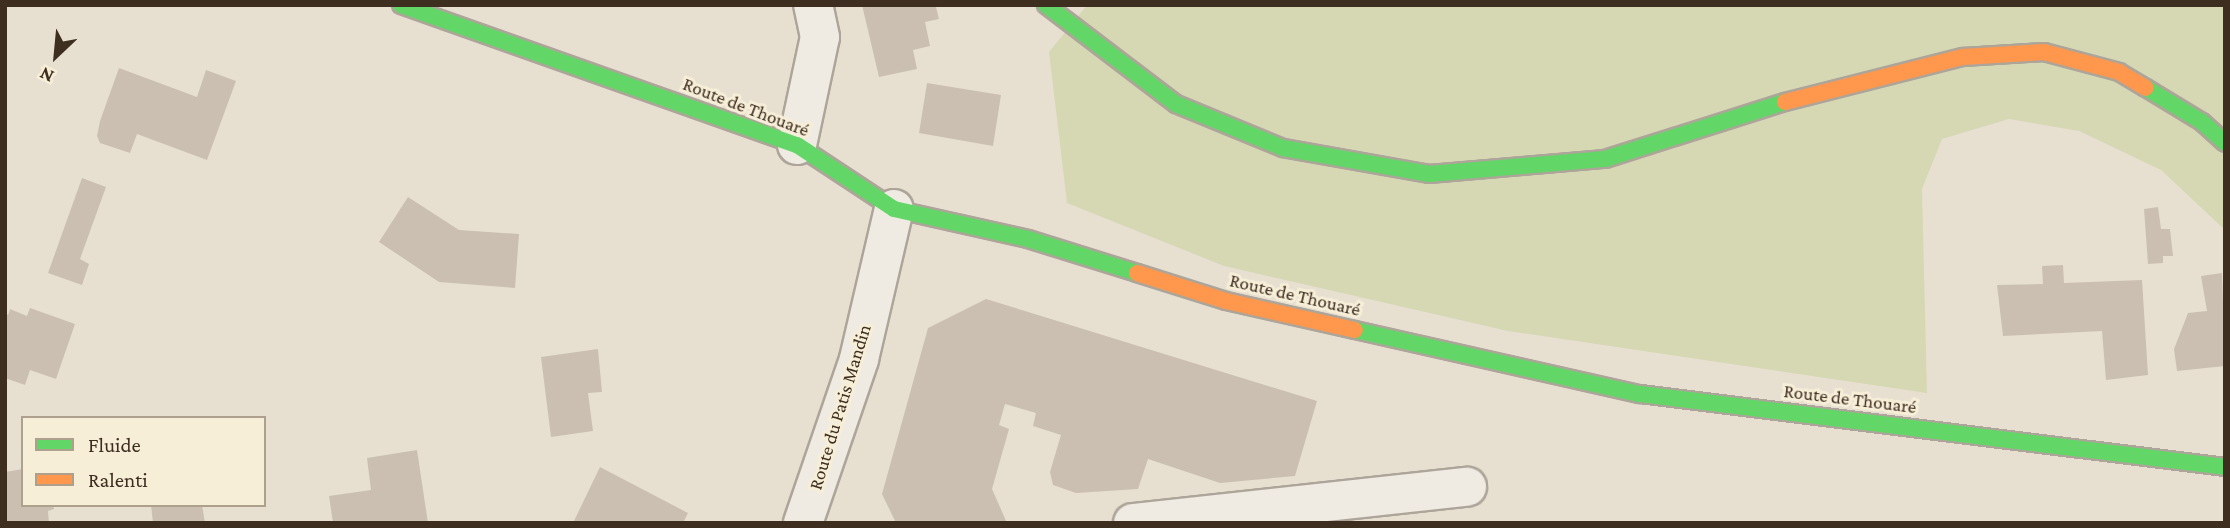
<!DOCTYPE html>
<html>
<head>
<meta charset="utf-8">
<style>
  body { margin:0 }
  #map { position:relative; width:2230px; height:528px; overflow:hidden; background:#e7e0d1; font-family:"Crimson Pro",serif }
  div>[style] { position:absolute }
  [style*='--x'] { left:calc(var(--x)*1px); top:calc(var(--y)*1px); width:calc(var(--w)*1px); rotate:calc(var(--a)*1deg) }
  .green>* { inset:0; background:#d6d7b3 }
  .building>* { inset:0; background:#cbbfb2 }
  .roads { filter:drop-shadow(2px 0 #ada599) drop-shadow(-2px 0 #ada599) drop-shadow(0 2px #ada599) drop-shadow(0 -2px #ada599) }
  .street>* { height:38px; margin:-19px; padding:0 19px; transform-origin:19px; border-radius:19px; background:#efebe3 }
  .fast>* { height:16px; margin:-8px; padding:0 8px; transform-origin:8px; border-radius:8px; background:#63d668 }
  .slow>* { height:16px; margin:-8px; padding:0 8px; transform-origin:8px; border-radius:8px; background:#ff974d }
  span { translate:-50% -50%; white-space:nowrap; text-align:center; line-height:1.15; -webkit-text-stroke:6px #f7eed8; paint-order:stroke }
  .street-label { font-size:19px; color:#3d2e20 }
  .frame { position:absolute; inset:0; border:7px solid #3d2e20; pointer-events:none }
  .legend { position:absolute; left:21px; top:416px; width:245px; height:91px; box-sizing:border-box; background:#f7eed8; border:2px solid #ada18e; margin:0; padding:9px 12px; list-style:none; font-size:21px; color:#3d2e20 }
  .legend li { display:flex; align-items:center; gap:14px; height:35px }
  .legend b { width:35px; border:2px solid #ada18e }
  .north { position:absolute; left:21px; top:21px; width:70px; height:70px; -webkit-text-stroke:5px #f7eed8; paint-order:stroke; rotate:206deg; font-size:19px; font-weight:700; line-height:28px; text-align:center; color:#3d2e20 }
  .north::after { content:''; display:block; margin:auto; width:24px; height:32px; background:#3d2e20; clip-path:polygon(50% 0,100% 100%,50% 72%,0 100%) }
</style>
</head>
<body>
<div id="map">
  <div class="green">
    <div style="clip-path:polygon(1087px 5px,2225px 5px,2225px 230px,2161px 170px,2079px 131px,2009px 119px,1942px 139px,1922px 189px,1927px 393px,1508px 331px,1224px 266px,1067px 203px,1049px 52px)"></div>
  </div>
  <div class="building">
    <div style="clip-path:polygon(862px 5px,936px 7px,939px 19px,925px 22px,930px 46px,913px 50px,917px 69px,879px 77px)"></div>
    <div style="clip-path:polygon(119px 68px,197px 97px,206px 70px,236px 81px,207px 160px,137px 134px,130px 153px,100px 143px,97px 136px,100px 121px)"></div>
    <div style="clip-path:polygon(927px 83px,1001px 95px,993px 146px,919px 133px)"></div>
    <div style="clip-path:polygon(82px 178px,106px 187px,80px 259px,89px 264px,82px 285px,48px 273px)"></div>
    <div style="clip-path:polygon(408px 197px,459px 230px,519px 234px,515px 288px,439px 282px,379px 242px)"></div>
    <div style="clip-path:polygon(2158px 207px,2161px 229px,2170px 229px,2173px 256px,2163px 256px,2163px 263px,2148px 264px,2144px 209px)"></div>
    <div style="clip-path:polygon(2063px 265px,2064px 283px,2142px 280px,2148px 375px,2106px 380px,2102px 331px,2003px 336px,1997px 285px,2043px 284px,2042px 266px)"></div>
    <div style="clip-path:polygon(2222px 273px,2225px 366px,2177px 371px,2174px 349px,2188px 313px,2207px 311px,2201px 276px)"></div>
    <div style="clip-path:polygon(986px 299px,1317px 401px,1295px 476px,1220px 483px,1148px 459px,1138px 489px,1076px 493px,1053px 485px,1050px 472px,1061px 435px,1033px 426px,1036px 413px,1005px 404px,999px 425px,1009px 429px,992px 489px,1007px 523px,896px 523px,882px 494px,928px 328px)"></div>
    <div style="clip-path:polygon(30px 308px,75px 324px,56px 379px,30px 370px,25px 385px,5px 378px,5px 313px,8px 315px,10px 309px,27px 316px)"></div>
    <div style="clip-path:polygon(598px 349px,602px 392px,588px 393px,593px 431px,551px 437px,541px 357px)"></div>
    <div style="clip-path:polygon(417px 450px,428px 523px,333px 523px,329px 496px,371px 490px,367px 458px)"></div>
    <div style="clip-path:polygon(600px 467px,688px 513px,683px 523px,573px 523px)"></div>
    <div style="clip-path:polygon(23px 469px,23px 505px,53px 505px,54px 509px,48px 511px,49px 523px,5px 523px,5px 472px)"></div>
    <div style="clip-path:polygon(151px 505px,202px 505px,205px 523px,153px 523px)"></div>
  </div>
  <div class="roads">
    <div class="street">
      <div style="--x:797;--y:145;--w:110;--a:-78"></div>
      <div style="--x:820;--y:37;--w:33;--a:-102"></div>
      <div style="--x:803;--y:523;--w:173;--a:-71.1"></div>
      <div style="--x:859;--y:359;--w:154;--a:-76.9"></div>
      <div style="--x:1133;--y:523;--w:336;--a:-6.2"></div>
    </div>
    <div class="fast">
      <div style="--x:401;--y:5;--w:420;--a:19.5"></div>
      <div style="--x:797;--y:145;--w:116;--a:33.4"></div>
      <div style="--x:894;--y:209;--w:137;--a:12.6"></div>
      <div style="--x:1028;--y:239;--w:114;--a:17.3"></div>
      <div style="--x:1046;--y:5;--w:163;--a:37.3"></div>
      <div style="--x:1176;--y:104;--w:116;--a:22.4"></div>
      <div style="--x:1283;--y:148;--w:148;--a:10.1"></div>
      <div style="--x:1429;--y:174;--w:177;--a:-4.9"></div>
      <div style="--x:1605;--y:159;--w:189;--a:-17.6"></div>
      <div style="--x:2146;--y:88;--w:66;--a:31.3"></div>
      <div style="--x:2202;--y:122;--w:31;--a:42"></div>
      <div style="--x:1355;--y:330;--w:292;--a:12.7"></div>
      <div style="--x:1640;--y:394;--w:590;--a:7.11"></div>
    </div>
    <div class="slow">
      <div style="--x:1785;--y:102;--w:184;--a:-14.2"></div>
      <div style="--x:1963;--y:57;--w:81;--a:-3.5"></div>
      <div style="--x:2044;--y:52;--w:78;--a:14.9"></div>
      <div style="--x:2119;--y:72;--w:31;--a:31"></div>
      <div style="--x:1137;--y:273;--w:93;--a:17.5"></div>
      <div style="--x:1226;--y:301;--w:132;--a:12.7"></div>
    </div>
  </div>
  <div class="street-label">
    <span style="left:746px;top:107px;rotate:21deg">Route de Thouaré</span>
    <span style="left:1295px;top:295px;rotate:13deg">Route de Thouaré</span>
    <span style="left:1850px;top:399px;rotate:7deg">Route de Thouaré</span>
    <span style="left:840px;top:407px;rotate:-73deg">Route du Patis Mandin</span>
  </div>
  <div class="frame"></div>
  <ul class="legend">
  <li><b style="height:9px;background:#63d668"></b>Fluide</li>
  <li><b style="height:9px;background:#ff974d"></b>Ralenti</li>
  </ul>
  <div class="north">N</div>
</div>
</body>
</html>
